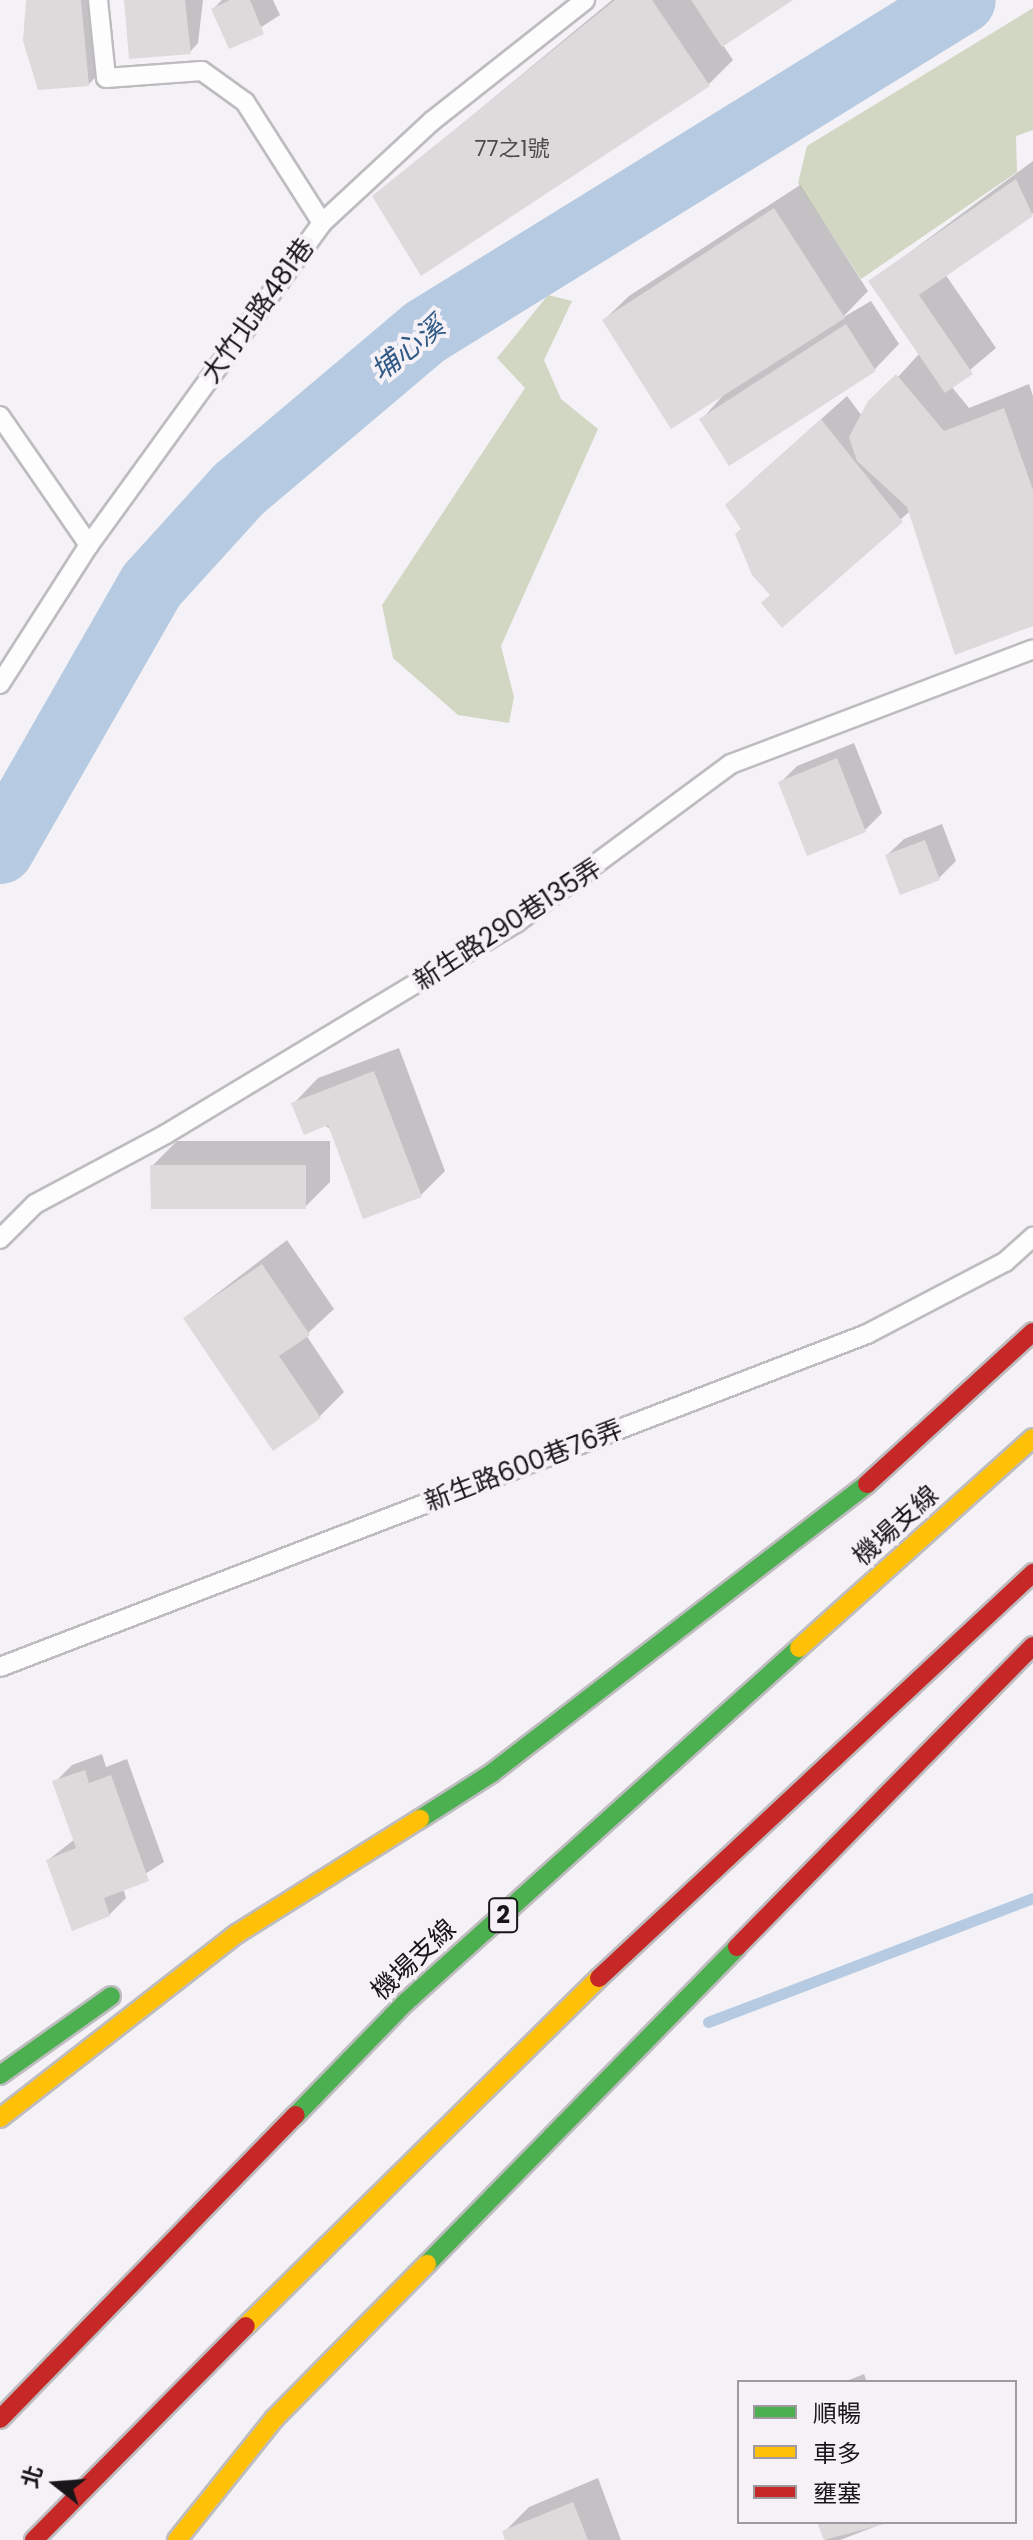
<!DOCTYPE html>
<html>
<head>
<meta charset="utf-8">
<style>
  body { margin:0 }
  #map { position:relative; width:1033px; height:2540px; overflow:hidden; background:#f4f2f6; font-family:Poppins,"Noto Sans TC",sans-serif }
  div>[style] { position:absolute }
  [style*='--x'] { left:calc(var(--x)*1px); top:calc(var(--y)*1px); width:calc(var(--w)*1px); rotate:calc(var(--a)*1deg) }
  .forest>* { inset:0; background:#d2d7c3 }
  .shadow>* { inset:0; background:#0003 }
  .stream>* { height:11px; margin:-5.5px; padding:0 5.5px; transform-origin:5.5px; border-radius:5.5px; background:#b6cae2 }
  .river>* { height:68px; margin:-34px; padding:0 34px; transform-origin:34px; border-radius:34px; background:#b6cae2 }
  .building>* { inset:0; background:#dcdadb }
  .roads { filter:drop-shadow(2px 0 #bebcbe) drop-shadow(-2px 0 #bebcbe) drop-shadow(0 2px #bebcbe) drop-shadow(0 -2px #bebcbe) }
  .lane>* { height:18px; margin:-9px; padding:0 9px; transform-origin:9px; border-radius:9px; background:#fdfdfe }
  .fast>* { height:18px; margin:-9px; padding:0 9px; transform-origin:9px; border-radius:9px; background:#4caf50 }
  .slow>* { height:18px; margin:-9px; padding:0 9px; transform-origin:9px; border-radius:9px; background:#ffc107 }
  .jam>* { height:18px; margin:-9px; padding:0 9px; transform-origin:9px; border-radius:9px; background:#c62828 }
  span { translate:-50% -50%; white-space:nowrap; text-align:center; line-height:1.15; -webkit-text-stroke:8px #f5f1f7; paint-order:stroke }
  .number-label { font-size:22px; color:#4c4a4c }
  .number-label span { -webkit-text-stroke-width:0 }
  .shield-label span { padding:2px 6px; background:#f5f1f7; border:2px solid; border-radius:6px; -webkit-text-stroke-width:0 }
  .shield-label { font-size:24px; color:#181619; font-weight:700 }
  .street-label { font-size:26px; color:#181619 }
  .water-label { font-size:28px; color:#315a86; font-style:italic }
  .legend { position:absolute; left:737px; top:2380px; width:280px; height:144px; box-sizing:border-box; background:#f5f1f7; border:2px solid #9d999e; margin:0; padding:10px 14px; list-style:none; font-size:24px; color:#181619 }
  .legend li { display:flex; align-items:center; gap:16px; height:40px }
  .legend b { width:40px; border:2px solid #9d999e }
  .north { position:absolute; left:16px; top:2444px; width:80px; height:80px; -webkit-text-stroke:6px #f5f1f7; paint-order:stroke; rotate:287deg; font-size:22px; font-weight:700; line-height:32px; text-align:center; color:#181619 }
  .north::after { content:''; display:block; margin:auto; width:28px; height:36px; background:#181619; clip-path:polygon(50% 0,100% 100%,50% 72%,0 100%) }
</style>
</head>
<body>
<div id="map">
  <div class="forest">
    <div style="clip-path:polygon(1033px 8px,1033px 130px,1016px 136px,1017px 172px,861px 279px,798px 183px,807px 146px)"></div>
    <div style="clip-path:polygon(548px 295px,572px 301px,544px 360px,561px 399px,598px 429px,501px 646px,514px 697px,509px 723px,458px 715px,393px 658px,382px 605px,525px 388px,497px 358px)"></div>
  </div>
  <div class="shadow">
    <div style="clip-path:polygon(29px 0,99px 0,100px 16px,91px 25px,97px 76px,89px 84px,25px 41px)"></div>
    <div style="clip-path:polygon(126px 0,203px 0,198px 43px,190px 52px)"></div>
    <div style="clip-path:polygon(222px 0,273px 0,280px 15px,230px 47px,213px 9px)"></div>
    <div style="clip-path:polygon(612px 0,789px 0,723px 45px,733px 60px,708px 85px,375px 196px)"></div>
    <div style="clip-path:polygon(1033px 161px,1033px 213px,945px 274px,996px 348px,951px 386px,969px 408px,1029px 384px,1033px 396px,1033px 624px,910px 511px,782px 626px,743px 529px,753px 480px,847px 396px,862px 416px,920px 353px,871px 281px)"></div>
    <div style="clip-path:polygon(800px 185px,868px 291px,842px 318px,871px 301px,899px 344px,875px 369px,701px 420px,727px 391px,604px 320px,629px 296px)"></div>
    <div style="clip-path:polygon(854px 743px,882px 813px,865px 830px,780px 783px,797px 766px)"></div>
    <div style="clip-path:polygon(942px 824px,956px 861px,939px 878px,887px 855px,904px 839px)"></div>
    <div style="clip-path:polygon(399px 1048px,445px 1171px,421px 1195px,294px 1103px,318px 1078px)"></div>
    <div style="clip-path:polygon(177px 1141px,330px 1141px,330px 1182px,305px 1207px,152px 1166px)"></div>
    <div style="clip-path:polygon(287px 1240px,334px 1309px,306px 1335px,344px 1392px,319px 1417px,185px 1318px)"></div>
    <div style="clip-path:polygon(102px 1754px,106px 1767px,127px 1759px,164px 1862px,123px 1888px,126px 1898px,109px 1915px,48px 1860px,75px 1839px,55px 1782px,72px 1765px)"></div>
    <div style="clip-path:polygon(864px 2374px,867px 2382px,844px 2382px)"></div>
    <div style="clip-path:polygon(598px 2478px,621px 2540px,508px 2540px,504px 2532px,529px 2507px)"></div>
    <div style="clip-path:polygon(820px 2522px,887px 2522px,840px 2540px,826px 2540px)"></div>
  </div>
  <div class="stream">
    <div style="--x:708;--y:2022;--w:348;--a:-20.9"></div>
  </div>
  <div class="river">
    <div style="--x:0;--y:850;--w:305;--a:-60.2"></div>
    <div style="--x:152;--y:585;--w:128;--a:-47.8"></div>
    <div style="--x:238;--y:490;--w:245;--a:-40.2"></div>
    <div style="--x:425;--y:332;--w:631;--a:-31.73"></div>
  </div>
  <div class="building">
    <div style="clip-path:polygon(26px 0,81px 0,89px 86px,38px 90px,23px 41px)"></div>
    <div style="clip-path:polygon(124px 0,185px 0,191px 54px,129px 59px)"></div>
    <div style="clip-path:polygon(230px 0,250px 0,264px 34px,229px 49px,211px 9px)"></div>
    <div style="clip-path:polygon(615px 0,652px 0,710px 86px,421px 276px,372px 196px)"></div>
    <div style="clip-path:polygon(691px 0,793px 0,722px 47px)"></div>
    <div style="clip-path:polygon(1016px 179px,1033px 216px,919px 295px,973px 374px,945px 393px,868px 281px)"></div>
    <div style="clip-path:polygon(774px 208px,845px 318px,671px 429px,602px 320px)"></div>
    <div style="clip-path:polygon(846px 324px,876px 371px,729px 466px,699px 419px)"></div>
    <div style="clip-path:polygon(896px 374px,944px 431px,1004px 408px,1033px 490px,1033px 626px,955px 655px,907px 507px,857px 461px,849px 437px,868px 401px)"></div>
    <div style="clip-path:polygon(821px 419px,903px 522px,782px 628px,761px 603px,770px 595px,752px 575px,735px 534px,741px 529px,725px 505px)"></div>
    <div style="clip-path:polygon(837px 758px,866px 832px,807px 856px,778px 782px)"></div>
    <div style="clip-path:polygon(925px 840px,940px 880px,900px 895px,885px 855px)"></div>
    <div style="clip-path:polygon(374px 1071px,422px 1197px,363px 1219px,328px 1125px,304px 1135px,291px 1103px)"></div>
    <div style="clip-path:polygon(150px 1165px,306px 1165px,306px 1209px,151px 1209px)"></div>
    <div style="clip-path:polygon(262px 1264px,310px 1335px,279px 1356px,321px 1418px,273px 1451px,183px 1318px)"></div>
    <div style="clip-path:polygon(85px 1770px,89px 1783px,111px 1775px,149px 1881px,104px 1898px,110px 1916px,72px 1931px,46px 1860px,76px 1848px,52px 1781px)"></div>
    <div style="clip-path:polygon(573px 2502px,588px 2540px,505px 2540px,502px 2531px)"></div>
    <div style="clip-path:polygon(817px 2522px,892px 2522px,824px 2540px)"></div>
  </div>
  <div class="roads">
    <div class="lane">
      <div style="--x:98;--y:0;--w:78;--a:84.1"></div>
      <div style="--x:106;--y:78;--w:96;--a:-4.2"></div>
      <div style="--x:202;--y:71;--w:53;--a:35.8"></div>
      <div style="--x:245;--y:102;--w:143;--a:57.5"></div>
      <div style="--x:0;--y:416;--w:157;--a:55.4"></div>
      <div style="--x:0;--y:684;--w:165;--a:-57.4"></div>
      <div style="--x:89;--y:545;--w:397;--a:-54.1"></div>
      <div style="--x:322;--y:223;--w:150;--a:-42.8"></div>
      <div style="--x:432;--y:121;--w:195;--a:-38.3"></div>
      <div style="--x:0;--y:1239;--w:49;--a:-45"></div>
      <div style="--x:35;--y:1204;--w:149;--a:-28.1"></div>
      <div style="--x:166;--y:1134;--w:409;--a:-31.1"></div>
      <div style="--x:516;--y:923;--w:267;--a:-36.5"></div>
      <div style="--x:731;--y:764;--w:323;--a:-20.8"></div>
      <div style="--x:0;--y:1667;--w:929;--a:-21.01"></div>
      <div style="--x:867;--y:1334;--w:156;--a:-27.6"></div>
      <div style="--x:1005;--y:1262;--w:38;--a:-42"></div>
    </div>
    <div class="fast">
      <div style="--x:420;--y:1819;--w:85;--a:-32.6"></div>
      <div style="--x:492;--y:1773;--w:473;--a:-37.6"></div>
      <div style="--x:0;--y:2075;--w:136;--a:-35.4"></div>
      <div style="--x:296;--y:2115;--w:158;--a:-45.8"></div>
      <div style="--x:406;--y:2002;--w:529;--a:-42.01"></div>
      <div style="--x:427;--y:2264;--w:443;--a:-45.6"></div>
    </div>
    <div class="slow">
      <div style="--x:799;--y:1648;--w:314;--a:-41.9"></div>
      <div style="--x:0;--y:2118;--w:301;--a:-37.9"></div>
      <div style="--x:238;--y:1933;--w:215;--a:-32.1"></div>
      <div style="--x:246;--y:2326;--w:496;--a:-44.6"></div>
      <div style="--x:177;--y:2540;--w:155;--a:-51.3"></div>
      <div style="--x:274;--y:2419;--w:218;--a:-45.4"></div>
    </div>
    <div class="jam">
      <div style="--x:867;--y:1484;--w:225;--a:-42.5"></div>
      <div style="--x:737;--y:1947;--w:422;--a:-45.5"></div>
      <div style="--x:599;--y:1978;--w:594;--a:-43.02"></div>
      <div style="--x:0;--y:2419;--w:424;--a:-45.8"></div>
      <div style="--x:34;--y:2540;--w:301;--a:-45.3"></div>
    </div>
  </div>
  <div class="number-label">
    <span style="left:512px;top:149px">77之1號</span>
  </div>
  <div class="shield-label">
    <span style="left:503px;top:1915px">2</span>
  </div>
  <div class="street-label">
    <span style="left:258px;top:311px;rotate:-54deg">大竹北路481巷</span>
    <span style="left:508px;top:925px;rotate:-33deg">新生路290巷135弄</span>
    <span style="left:524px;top:1466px;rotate:-21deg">新生路600巷76弄</span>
    <span style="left:896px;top:1526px;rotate:-42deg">機場支線</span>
    <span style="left:414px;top:1960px;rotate:-43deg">機場支線</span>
  </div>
  <div class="water-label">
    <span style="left:408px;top:349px;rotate:-38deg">埔心溪</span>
  </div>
  <ul class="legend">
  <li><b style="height:10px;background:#4caf50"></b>順暢</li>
  <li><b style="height:10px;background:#ffc107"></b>車多</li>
  <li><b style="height:10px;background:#c62828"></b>壅塞</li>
  </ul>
  <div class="north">北</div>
</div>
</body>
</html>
